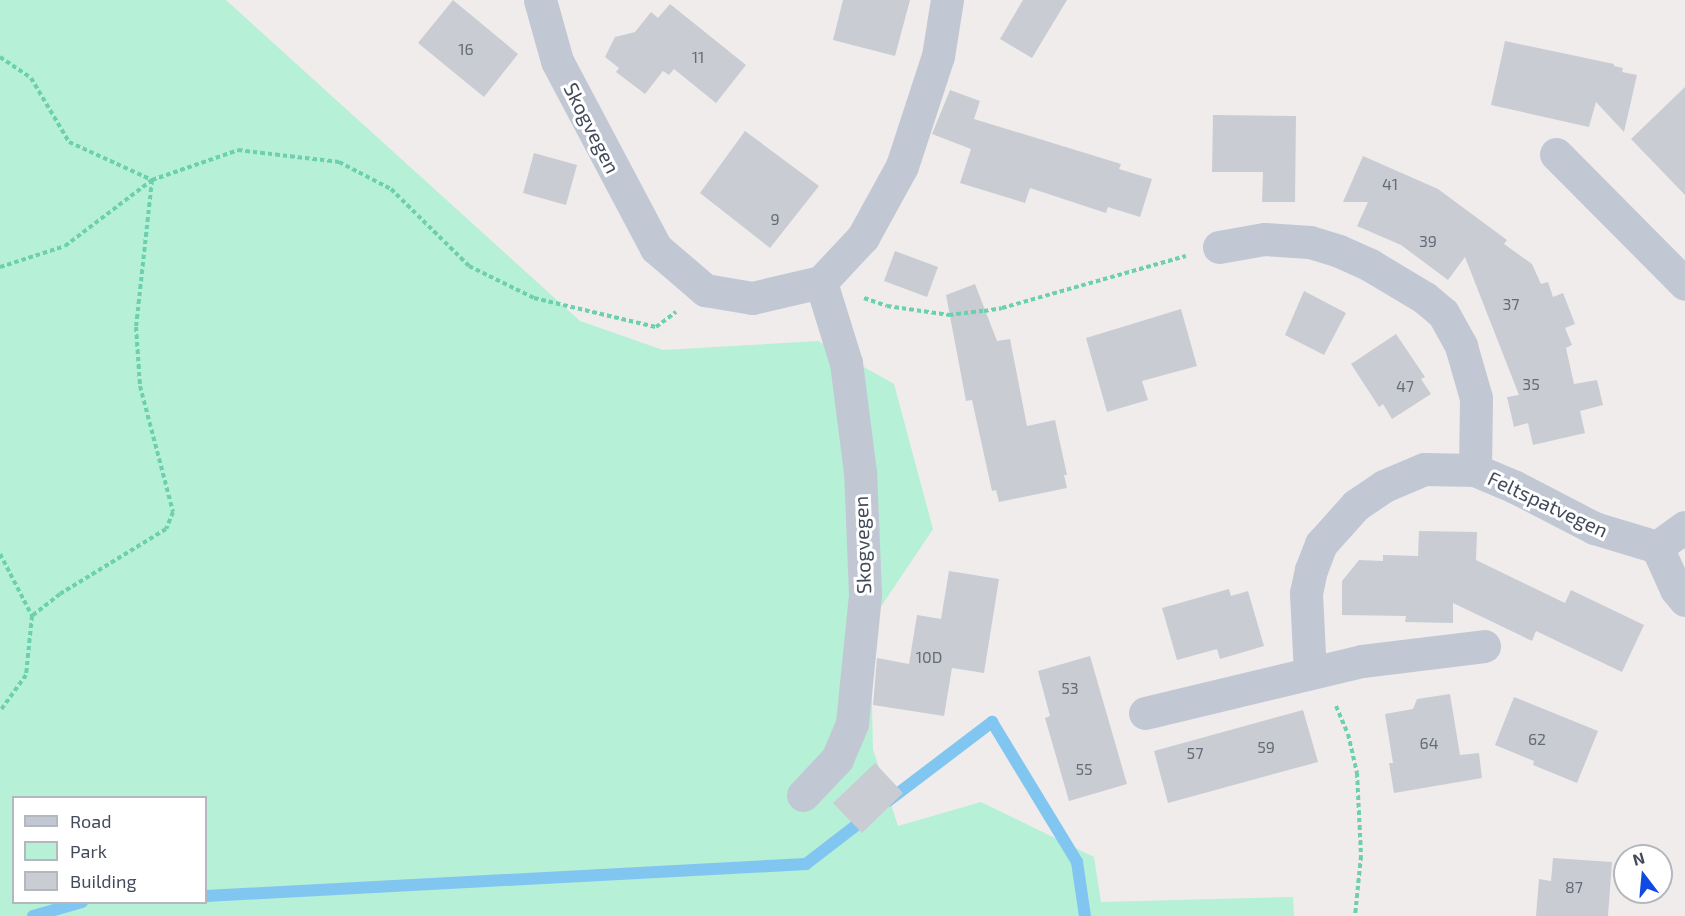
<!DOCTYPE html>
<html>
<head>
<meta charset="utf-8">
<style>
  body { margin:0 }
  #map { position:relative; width:1685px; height:916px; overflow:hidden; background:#efeceb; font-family:"Exo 2",sans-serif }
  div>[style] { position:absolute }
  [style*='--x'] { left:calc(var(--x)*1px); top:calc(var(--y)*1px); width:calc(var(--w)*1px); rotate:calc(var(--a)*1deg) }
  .green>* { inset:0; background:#b6f0d6 }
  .stream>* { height:12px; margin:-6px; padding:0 6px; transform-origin:6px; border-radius:6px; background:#80c6f0 }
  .building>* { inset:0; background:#caccd4 }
  .path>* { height:4px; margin-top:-2px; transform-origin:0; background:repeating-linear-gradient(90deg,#6cd0af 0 4.5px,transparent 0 7.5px) }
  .street>* { height:33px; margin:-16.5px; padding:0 16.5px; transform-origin:16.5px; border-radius:16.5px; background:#c1c8d4 }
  span { translate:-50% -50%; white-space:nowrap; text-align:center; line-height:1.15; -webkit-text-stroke:6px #fff; paint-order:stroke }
  .number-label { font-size:16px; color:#656b78 }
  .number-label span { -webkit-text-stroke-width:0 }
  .street-label { font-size:20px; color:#434b5a }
  .legend { position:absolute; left:12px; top:796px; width:195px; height:108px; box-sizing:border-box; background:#fff; border:2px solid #b4b7bd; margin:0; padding:8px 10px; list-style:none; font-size:18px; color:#434b5a }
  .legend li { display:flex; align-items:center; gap:12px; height:30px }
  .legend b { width:30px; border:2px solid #b4b7bd }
  .north { position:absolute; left:1613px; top:844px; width:60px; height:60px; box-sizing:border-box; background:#fff; border:2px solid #b4b7bd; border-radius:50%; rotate:344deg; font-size:16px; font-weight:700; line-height:24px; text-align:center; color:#434b5a }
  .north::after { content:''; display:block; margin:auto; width:21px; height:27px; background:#0f49e6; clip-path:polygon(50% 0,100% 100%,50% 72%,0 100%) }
</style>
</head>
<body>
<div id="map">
  <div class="green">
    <div style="clip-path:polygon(evenodd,0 0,226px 0,580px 321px,663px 350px,818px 341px,894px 384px,933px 529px,870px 623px,873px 749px,898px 826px,981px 802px,1094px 857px,1101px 902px,1293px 897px,1294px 916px,0 916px,0 0,14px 798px,206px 798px,206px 902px,14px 902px,14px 798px)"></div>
  </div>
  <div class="stream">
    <div style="--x:888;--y:801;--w:131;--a:-37.2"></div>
    <div style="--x:992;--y:722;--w:164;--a:58.7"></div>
    <div style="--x:1077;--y:862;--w:55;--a:81.6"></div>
    <div style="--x:206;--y:896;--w:601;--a:-3.05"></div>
    <div style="--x:806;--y:864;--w:77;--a:-37.6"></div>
    <div style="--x:33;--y:916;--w:51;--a:-15.9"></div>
  </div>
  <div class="building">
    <div style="clip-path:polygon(453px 0,518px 54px,484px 97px,418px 43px)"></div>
    <div style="clip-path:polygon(843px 0,910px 0,895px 56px,833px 40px)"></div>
    <div style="clip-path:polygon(1023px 0,1067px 0,1032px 58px,1000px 39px)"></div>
    <div style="clip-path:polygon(670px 4px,746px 65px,716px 103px,674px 69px,669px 75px,663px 71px,645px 94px,616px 72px,619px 68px,605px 57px,615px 37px,635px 32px,651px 12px,658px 18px)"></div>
    <div style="clip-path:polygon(1505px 41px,1614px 64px,1614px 66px,1623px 68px,1622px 72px,1637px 75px,1624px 132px,1596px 102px,1589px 127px,1491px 105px)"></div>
    <div style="clip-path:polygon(1685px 87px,1685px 195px,1631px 139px)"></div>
    <div style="clip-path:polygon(950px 90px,980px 101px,974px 119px,1121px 164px,1119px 169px,1152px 179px,1140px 217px,1108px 207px,1106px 213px,1030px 188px,1025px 203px,960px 183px,971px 149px,932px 134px)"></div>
    <div style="clip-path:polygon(1213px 115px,1296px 116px,1295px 202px,1262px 202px,1263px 172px,1212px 172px)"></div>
    <div style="clip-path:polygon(745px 131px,819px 186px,770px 248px,700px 193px)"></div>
    <div style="clip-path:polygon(534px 153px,577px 165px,566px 205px,523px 193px)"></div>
    <div style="clip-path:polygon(1363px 156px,1438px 189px,1507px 240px,1504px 244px,1532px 264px,1541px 284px,1548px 282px,1553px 297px,1563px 293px,1575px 324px,1565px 328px,1572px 345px,1566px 348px,1574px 384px,1597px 380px,1603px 405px,1580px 411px,1585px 433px,1533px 445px,1528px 423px,1514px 427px,1507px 397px,1519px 395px,1465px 257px,1448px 280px,1401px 245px,1357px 226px,1368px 202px,1343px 202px)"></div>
    <div style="clip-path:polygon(895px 251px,938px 267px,927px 297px,884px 281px)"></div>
    <div style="clip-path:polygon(975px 284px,997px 341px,1010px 339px,1027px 426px,1055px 420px,1067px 475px,1064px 475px,1067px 488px,999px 502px,996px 490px,992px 491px,972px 400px,966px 401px,946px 295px)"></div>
    <div style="clip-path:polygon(1304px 291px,1346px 313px,1324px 355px,1285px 335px)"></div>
    <div style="clip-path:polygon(1181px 309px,1197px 366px,1142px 381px,1148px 400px,1107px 412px,1086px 338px)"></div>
    <div style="clip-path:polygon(1396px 334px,1425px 377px,1421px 379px,1431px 394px,1392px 419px,1383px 404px,1379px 407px,1351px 364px)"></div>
    <div style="clip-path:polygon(1419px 531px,1477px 532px,1476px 560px,1565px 603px,1571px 590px,1644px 625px,1622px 672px,1536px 631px,1532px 641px,1453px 603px,1453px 623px,1405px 622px,1406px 616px,1342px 615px,1342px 581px,1359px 560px,1383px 561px,1383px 555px,1418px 556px)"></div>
    <div style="clip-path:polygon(949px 571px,999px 579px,984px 673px,952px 668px,944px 716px,873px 705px,877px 658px,909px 664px,917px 615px,941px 619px)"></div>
    <div style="clip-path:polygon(1229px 589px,1231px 596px,1248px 591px,1264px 646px,1220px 659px,1217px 649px,1177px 660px,1162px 608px)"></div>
    <div style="clip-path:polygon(1090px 656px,1127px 784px,1069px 801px,1045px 718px,1050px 716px,1038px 671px)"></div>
    <div style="clip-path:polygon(1450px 694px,1460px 755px,1479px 753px,1482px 778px,1394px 793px,1389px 763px,1393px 763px,1385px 714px,1413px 709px,1417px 699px)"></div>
    <div style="clip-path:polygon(1514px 697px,1598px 731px,1577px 783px,1533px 765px,1534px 761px,1495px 745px)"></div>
    <div style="clip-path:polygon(1303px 710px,1318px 762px,1168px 803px,1154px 751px)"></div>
    <div style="clip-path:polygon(875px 763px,903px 793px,862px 833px,833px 803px)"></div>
    <div style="clip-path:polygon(1553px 858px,1612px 862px,1608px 916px,1536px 916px,1539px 879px,1551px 881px)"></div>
  </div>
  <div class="path">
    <div style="--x:0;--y:57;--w:37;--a:34"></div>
    <div style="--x:31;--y:78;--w:74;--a:59.3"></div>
    <div style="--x:69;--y:142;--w:91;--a:24.6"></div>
    <div style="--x:152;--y:180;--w:148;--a:96.2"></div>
    <div style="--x:136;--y:327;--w:59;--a:86.1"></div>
    <div style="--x:140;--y:386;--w:130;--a:75.3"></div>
    <div style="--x:173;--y:512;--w:18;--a:112"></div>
    <div style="--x:166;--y:529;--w:124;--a:148.5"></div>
    <div style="--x:60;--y:594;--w:36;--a:142"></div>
    <div style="--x:32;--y:616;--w:59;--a:95.8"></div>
    <div style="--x:26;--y:675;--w:44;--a:125.8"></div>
    <div style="--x:0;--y:267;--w:68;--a:-17.9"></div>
    <div style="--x:65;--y:246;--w:109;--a:-37.2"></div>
    <div style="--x:152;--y:180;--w:91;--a:-19.2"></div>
    <div style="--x:238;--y:150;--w:102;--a:6.8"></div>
    <div style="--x:339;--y:162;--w:59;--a:27.4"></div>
    <div style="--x:391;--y:189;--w:110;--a:44.6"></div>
    <div style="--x:469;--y:266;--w:72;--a:26.2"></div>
    <div style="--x:534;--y:298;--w:125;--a:13.4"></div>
    <div style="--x:656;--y:327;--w:25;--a:-37"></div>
    <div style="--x:864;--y:298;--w:24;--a:19"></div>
    <div style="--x:887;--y:306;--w:63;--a:8.3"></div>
    <div style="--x:949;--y:315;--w:35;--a:-7"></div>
    <div style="--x:984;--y:311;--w:18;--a:-9"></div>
    <div style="--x:1002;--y:308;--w:191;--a:-15.8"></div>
    <div style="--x:0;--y:554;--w:70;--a:62.7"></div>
    <div style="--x:1336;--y:706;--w:30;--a:67"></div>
    <div style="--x:1348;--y:734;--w:40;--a:77"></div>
    <div style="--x:1357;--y:773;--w:83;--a:87.2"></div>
    <div style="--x:1361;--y:856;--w:60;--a:95.7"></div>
  </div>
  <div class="street">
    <div style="--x:540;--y:0;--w:63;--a:74.4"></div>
    <div style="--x:557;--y:61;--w:212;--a:62.1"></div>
    <div style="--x:656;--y:248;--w:65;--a:40.6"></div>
    <div style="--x:705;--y:290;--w:48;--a:9.7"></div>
    <div style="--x:752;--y:298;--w:71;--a:-13.1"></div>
    <div style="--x:821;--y:282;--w:62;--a:-47"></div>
    <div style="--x:863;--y:237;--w:81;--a:-61.2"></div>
    <div style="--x:902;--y:166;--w:116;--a:-71.9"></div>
    <div style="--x:938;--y:56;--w:57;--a:-80.9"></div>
    <div style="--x:1556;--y:154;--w:183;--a:45.2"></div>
    <div style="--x:1219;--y:247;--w:46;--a:-10.1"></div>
    <div style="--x:1264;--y:239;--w:46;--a:3.7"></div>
    <div style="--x:1310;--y:242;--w:30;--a:17"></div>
    <div style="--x:1339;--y:251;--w:34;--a:24"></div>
    <div style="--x:1370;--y:265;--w:64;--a:31"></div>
    <div style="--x:1425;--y:298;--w:23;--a:40"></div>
    <div style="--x:1443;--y:313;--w:38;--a:61"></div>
    <div style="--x:1461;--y:346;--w:54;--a:73.9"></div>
    <div style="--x:1476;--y:398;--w:72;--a:90.8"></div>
    <div style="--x:1657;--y:547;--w:34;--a:-36"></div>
    <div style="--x:1310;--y:673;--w:80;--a:-92.9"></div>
    <div style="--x:1306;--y:593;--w:24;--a:-78"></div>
    <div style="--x:1311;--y:570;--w:28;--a:-69"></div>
    <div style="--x:1321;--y:544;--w:52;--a:-48.1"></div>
    <div style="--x:1356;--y:505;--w:34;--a:-34"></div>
    <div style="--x:1384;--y:486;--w:43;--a:-23"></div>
    <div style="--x:1424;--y:469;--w:51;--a:1.1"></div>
    <div style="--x:1475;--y:470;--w:43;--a:23"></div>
    <div style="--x:1515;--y:487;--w:89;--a:27.4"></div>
    <div style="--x:1594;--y:528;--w:66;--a:16.8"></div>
    <div style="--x:1657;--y:547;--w:46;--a:65.7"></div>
    <div style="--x:1676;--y:589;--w:14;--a:51"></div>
    <div style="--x:1145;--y:713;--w:223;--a:-13.5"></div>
    <div style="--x:1362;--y:661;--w:123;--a:-7"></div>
    <div style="--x:803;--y:795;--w:50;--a:-46.6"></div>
    <div style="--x:837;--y:759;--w:39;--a:-67"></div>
    <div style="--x:852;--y:723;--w:130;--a:-84.2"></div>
    <div style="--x:865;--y:594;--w:122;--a:-92.3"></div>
    <div style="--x:860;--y:472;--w:110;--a:-97.3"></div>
    <div style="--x:846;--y:363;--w:85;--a:-107.2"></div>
  </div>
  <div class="number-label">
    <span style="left:466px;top:49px">16</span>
    <span style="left:698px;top:57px">11</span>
    <span style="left:1390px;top:184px">41</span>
    <span style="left:775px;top:219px">9</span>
    <span style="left:1428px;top:241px">39</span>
    <span style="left:1511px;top:304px">37</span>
    <span style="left:1531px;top:384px">35</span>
    <span style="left:1405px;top:386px">47</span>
    <span style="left:929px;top:657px">10D</span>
    <span style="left:1070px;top:688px">53</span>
    <span style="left:1537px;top:739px">62</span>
    <span style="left:1429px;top:743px">64</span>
    <span style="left:1266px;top:747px">59</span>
    <span style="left:1195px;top:753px">57</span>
    <span style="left:1084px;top:769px">55</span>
    <span style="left:1574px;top:887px">87</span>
  </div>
  <div class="street-label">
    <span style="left:592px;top:128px;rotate:63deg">Skogvegen</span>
    <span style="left:1548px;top:504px;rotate:25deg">Feltspatvegen</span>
    <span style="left:862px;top:545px;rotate:-92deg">Skogvegen</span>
  </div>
  <ul class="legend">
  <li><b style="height:8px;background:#c1c8d4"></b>Road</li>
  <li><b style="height:16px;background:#b6f0d6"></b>Park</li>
  <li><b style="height:16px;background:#caccd4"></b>Building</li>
  </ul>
  <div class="north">N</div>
</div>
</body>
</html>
